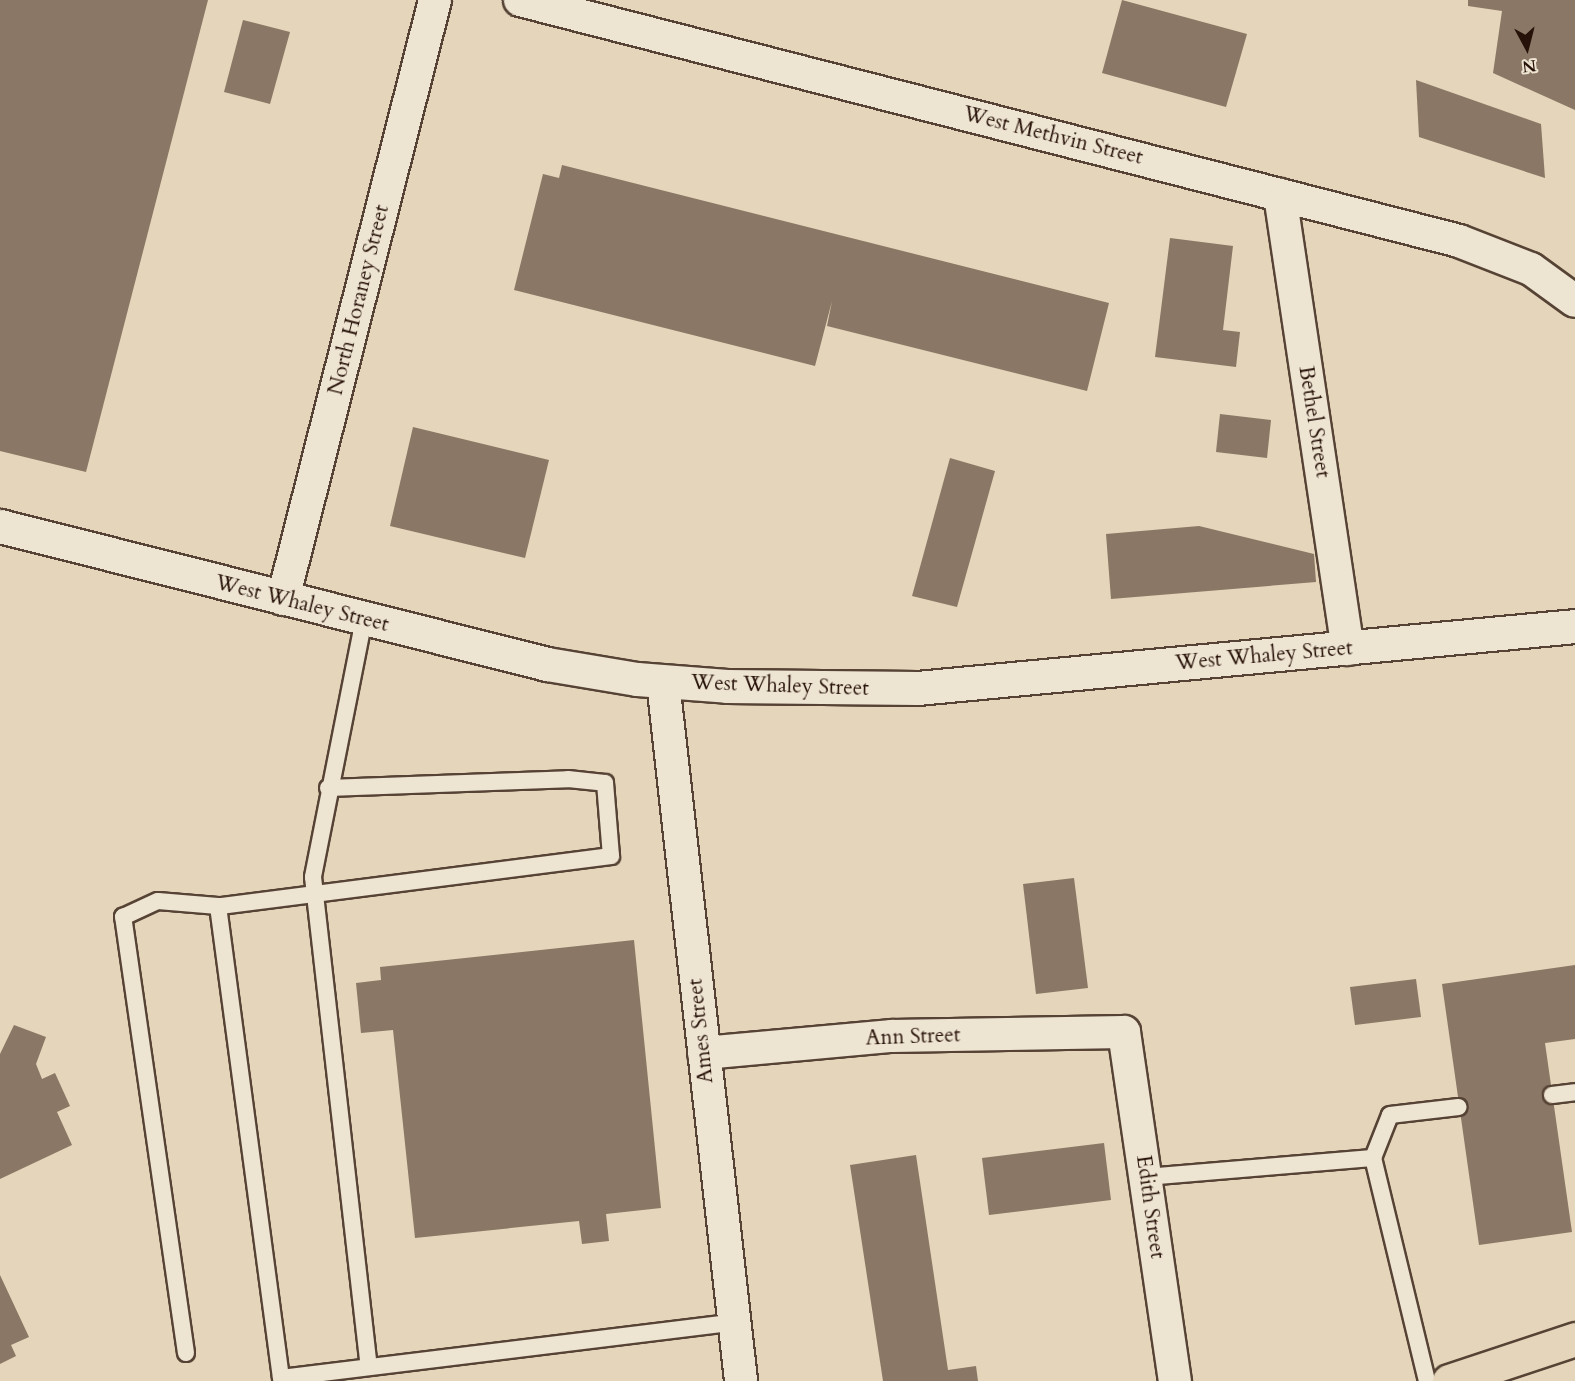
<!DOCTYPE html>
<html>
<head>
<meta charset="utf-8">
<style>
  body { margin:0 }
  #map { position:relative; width:1575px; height:1381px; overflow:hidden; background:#e5d5ba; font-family:Cardo,serif }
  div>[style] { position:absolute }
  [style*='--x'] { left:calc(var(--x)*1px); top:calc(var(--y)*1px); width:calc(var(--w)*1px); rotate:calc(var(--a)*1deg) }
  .building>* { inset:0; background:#8a7765 }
  .roads { filter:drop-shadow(2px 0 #564335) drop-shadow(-2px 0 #564335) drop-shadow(0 2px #564335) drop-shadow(0 -2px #564335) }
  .service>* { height:16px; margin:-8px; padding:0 8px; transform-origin:8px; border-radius:8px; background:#eee4d2 }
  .minor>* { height:32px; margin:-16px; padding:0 16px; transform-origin:16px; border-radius:16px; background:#eee4d2 }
  .tertiary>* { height:33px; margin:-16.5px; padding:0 16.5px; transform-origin:16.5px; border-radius:16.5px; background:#eee4d2 }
  .primary>* { height:33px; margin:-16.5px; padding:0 16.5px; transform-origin:16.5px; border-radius:16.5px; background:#e5d5ba }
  span { translate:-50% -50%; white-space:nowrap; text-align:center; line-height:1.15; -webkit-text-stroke:4.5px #eee4d2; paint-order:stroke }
  .street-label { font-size:21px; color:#271209 }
  .north { position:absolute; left:1497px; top:18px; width:60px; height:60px; -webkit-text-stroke:4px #eee4d2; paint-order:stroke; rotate:173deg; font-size:16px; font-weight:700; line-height:24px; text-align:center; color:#271209 }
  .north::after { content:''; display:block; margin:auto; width:21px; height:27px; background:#271209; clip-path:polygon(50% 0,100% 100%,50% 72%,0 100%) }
</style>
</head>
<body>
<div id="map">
  <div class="building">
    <div style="clip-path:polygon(0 0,208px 0,86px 472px,0 451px)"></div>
    <div style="clip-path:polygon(1122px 0,1247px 34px,1226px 107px,1102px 73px)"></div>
    <div style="clip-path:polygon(1468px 0,1575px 0,1575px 110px,1493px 73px,1502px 11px,1468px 6px)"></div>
    <div style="clip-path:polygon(243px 20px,290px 32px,270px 104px,224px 92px)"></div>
    <div style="clip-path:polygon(1416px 80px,1541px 124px,1545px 178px,1419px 137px)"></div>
    <div style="clip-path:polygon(562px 165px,1109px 303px,1087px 391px,827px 326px,832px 301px,815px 366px,514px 290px,543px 174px,559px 178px)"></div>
    <div style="clip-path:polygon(1170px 238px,1233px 246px,1223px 330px,1240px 332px,1236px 367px,1155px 357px)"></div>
    <div style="clip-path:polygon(1220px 414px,1271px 420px,1267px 458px,1216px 452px)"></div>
    <div style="clip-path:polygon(413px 427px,549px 460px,525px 558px,390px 526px)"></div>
    <div style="clip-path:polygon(950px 458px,995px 471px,957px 607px,912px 596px)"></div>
    <div style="clip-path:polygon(1199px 526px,1314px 554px,1316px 582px,1111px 599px,1106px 534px)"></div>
    <div style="clip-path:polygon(1074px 878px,1088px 988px,1036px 994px,1023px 884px)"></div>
    <div style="clip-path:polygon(634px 940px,661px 1208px,606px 1214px,609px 1241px,582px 1244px,579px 1221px,415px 1238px,393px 1030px,361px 1033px,356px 983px,381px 980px,380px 967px)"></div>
    <div style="clip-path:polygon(1575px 965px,1575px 1039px,1545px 1043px,1572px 1232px,1479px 1245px,1442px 984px)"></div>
    <div style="clip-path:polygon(1416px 979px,1421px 1017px,1355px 1025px,1350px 987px)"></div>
    <div style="clip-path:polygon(14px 1025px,46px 1037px,36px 1064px,42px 1079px,55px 1073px,70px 1106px,57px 1112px,72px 1145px,0 1179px,0 1054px)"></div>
    <div style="clip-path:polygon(1104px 1143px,1111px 1200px,989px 1215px,982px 1158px)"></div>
    <div style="clip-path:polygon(916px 1155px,948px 1370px,976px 1366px,978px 1381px,883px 1381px,850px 1165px)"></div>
    <div style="clip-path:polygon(0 1275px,29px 1337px,11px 1345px,16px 1356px,0 1364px)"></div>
  </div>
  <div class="roads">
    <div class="service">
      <div style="--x:364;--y:619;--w:263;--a:101.2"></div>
      <div style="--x:313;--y:877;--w:492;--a:83.5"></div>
      <div style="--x:328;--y:788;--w:240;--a:-2.1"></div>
      <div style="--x:568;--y:779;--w:37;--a:6"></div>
      <div style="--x:605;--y:783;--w:73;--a:85.3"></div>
      <div style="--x:611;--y:856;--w:396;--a:172.7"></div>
      <div style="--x:218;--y:906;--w:476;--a:82.4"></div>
      <div style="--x:281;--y:1378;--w:456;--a:-7"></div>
      <div style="--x:1552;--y:1095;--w:23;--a:-7"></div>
      <div style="--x:1145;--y:1177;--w:229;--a:-4.8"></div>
      <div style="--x:186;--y:1353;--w:441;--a:-98.2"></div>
      <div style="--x:123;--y:917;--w:38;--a:-25"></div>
      <div style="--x:158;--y:901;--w:60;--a:4.8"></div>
      <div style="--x:1427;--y:1381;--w:229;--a:-103.6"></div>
      <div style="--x:1373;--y:1158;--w:46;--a:-68.4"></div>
      <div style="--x:1390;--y:1115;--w:69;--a:-6.6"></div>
    </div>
    <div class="minor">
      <div style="--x:520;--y:0;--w:969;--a:14.39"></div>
      <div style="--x:1459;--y:241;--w:77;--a:21.3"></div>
      <div style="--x:1531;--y:269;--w:54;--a:36"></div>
      <div style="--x:1280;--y:195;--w:459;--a:81.5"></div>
      <div style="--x:283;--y:599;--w:618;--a:-75.76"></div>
      <div style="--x:663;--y:682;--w:703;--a:83.63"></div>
      <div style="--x:704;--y:1053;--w:189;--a:-5.2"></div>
      <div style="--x:892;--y:1036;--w:232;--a:-1"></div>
      <div style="--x:1124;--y:1032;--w:353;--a:81.7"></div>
    </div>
    <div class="tertiary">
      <div style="--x:0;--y:526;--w:564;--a:14.16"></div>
      <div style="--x:547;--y:664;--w:91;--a:9.5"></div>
      <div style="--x:637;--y:679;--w:90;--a:4.4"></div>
      <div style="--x:727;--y:686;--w:190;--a:0.6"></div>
      <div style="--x:917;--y:688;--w:661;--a:-5.38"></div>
    </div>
    <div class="primary">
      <div style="--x:1449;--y:1381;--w:133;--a:-18.4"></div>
    </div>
  </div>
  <div class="street-label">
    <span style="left:1053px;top:136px;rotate:14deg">West Methvin Street</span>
    <span style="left:359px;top:300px;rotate:-76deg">North Horaney Street</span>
    <span style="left:1314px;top:422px;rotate:81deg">Bethel Street</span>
    <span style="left:302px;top:604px;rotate:14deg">West Whaley Street</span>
    <span style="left:1264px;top:656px;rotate:-5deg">West Whaley Street</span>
    <span style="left:780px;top:686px;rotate:2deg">West Whaley Street</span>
    <span style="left:701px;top:1031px;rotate:-96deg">Ames Street</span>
    <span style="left:913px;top:1037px;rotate:-2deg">Ann Street</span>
    <span style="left:1150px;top:1207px;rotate:82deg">Edith Street</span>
  </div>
  <div class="north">N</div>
</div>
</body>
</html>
